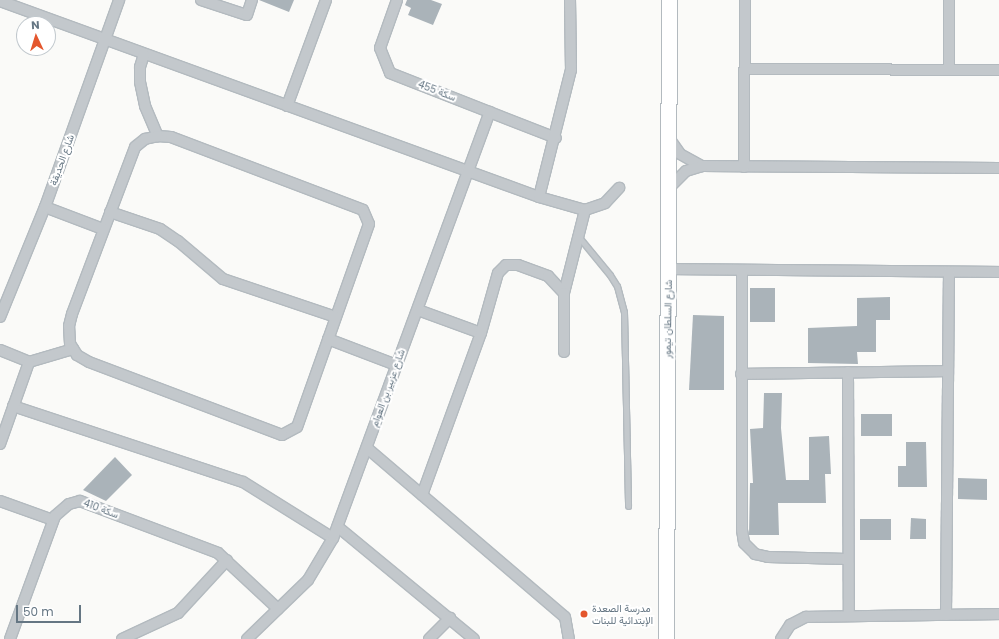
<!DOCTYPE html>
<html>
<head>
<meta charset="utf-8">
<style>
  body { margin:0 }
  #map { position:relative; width:999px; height:639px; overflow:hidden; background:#fafaf8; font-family:Poppins,Vazirmatn,sans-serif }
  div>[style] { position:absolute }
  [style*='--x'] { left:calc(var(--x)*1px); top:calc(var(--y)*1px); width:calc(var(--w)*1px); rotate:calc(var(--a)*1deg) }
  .building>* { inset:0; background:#aab3b9 }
  .roads { filter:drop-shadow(1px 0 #b3babf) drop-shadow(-1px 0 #b3babf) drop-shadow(0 1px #b3babf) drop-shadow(0 -1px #b3babf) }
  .service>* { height:5px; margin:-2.5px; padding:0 2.5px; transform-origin:2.5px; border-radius:2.5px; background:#c3c8cc }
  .minor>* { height:10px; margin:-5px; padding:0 5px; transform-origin:5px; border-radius:5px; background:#c3c8cc }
  .secondary>* { height:15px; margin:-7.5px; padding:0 7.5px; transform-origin:7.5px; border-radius:7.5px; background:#fff }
  .dots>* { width:11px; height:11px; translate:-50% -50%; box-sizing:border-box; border:2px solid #fff; border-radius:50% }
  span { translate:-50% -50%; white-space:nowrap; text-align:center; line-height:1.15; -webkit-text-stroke:4px #fff; paint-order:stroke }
  .street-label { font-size:10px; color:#657683 }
  .poi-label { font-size:10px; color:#657683 }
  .left { translate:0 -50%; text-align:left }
  .north { position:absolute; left:16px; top:16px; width:40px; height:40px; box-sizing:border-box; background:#fff; border:1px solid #c1c8cd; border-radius:50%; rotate:356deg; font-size:11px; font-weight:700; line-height:16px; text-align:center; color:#657683 }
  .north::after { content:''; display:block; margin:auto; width:14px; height:18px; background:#e4572e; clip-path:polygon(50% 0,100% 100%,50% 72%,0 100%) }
  .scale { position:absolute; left:16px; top:605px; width:65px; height:18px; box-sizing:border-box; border:2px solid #657683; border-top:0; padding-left:5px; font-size:12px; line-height:14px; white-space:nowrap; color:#657683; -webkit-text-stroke:3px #fff; paint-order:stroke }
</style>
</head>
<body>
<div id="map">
  <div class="building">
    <div style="clip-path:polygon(259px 0,294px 0,289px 12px)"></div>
    <div style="clip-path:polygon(407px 0,431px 0,442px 4px,433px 25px,408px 15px,411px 8px,405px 5px)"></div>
    <div style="clip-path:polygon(750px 288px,775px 288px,775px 322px,750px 322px)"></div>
    <div style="clip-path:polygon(890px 297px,890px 320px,876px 320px,876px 352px,857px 352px,858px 364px,808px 363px,808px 328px,857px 326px,857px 298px)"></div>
    <div style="clip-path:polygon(693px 315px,724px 316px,724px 390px,689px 390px)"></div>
    <div style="clip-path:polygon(764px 393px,782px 393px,781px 428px,786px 480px,809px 480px,809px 437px,829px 436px,831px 474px,825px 474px,826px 503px,778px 503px,779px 535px,749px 535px,750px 483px,753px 483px,750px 429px,763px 428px)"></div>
    <div style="clip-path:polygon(861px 414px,892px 414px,892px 436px,861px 436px)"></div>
    <div style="clip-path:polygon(906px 442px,926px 442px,927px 487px,898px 487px,898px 466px,906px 466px)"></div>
    <div style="clip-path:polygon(115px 457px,132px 475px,106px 501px,83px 490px)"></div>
    <div style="clip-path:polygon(958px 478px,987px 479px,987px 500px,958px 499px)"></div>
    <div style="clip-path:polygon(911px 518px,926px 519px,926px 539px,910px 539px)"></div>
    <div style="clip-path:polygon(860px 519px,891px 519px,891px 540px,860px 540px)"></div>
  </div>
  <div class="roads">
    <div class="service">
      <div style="--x:578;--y:236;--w:50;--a:50.6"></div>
      <div style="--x:610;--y:275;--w:13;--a:58"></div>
      <div style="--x:617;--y:286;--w:27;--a:75"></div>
      <div style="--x:624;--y:312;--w:194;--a:88.8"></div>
    </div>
    <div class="minor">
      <div style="--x:201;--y:0;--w:48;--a:18.1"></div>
      <div style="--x:247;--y:15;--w:16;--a:-72"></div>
      <div style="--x:397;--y:0;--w:51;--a:109.5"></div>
      <div style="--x:380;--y:48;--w:27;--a:68"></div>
      <div style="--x:390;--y:73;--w:178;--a:21.4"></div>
      <div style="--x:949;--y:0;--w:70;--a:90"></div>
      <div style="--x:0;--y:1;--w:574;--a:19.98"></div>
      <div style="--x:539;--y:197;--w:48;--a:15.8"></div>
      <div style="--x:585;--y:210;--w:21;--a:-19"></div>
      <div style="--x:605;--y:203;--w:21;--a:-47"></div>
      <div style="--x:144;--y:54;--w:14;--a:107"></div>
      <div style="--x:140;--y:67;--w:15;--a:90"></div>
      <div style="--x:140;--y:82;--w:25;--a:78"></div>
      <div style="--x:145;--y:106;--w:33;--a:67"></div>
      <div style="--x:745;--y:69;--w:254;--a:0.2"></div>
      <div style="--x:287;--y:106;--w:113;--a:-69.8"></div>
      <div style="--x:158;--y:136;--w:13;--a:4"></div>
      <div style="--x:171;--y:137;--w:205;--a:20.8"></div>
      <div style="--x:363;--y:210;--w:15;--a:67"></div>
      <div style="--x:369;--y:224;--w:215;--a:109.5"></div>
      <div style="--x:297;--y:427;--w:17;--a:152"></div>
      <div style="--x:282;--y:435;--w:206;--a:-159.3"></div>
      <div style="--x:89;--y:362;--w:14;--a:-150"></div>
      <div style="--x:77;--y:355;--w:13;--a:-122"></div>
      <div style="--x:70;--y:344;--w:18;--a:-93"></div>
      <div style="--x:69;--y:326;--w:12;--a:-76"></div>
      <div style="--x:72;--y:314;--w:178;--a:-69.3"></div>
      <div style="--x:135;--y:147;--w:13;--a:-39"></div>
      <div style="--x:145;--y:139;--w:13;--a:-13"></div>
      <div style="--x:669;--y:138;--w:19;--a:55"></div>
      <div style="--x:680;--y:154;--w:25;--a:29"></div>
      <div style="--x:702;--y:166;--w:297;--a:0.4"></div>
      <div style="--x:744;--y:167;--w:167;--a:-89.7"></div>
      <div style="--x:668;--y:189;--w:25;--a:-45"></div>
      <div style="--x:686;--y:171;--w:17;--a:-17"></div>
      <div style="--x:539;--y:197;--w:131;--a:-75.9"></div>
      <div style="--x:571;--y:70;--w:70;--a:-90.8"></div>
      <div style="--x:45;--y:207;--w:62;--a:20.8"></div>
      <div style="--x:110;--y:212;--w:53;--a:18.8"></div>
      <div style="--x:160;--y:229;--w:22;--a:34"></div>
      <div style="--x:178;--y:241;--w:59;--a:40.2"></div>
      <div style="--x:223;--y:279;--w:119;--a:18.6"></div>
      <div style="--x:669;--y:269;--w:330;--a:0.5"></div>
      <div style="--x:742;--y:270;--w:260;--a:90"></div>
      <div style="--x:742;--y:530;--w:13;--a:81"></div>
      <div style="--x:744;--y:543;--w:16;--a:45"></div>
      <div style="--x:755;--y:554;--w:13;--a:13"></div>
      <div style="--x:768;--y:557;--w:80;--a:1.4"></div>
      <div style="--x:564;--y:293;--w:86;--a:-75.8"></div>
      <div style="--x:418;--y:310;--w:67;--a:20.1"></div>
      <div style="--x:0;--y:317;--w:119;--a:-67.8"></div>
      <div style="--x:45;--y:207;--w:220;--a:-70.3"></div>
      <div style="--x:328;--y:339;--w:73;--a:20.9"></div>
      <div style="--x:0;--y:350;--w:31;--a:22"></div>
      <div style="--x:29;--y:362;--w:46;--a:-16.5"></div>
      <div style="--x:848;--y:372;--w:243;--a:89.8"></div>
      <div style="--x:741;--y:374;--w:207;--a:-0.8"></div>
      <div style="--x:13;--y:406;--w:242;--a:18.3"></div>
      <div style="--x:243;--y:482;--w:106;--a:31.9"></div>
      <div style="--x:0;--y:444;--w:87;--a:-70.5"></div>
      <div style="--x:367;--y:448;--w:260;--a:40.5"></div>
      <div style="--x:565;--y:617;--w:22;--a:80"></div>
      <div style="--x:422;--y:495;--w:172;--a:-70"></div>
      <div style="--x:481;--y:333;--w:62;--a:-74.2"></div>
      <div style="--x:498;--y:273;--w:11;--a:-45"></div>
      <div style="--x:506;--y:265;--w:12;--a:0"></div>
      <div style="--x:518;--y:265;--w:32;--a:20"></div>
      <div style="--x:548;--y:276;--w:23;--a:47"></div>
      <div style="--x:564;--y:293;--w:59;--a:90"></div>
      <div style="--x:0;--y:501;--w:56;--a:19.7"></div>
      <div style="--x:338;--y:527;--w:176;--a:39.5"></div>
      <div style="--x:946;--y:615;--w:343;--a:-89.5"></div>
      <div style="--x:10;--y:639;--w:131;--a:-69.9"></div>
      <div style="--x:55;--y:516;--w:18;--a:-41"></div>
      <div style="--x:69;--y:504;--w:11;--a:-15"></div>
      <div style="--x:80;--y:501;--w:147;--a:20.6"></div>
      <div style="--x:218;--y:553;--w:82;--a:43"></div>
      <div style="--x:122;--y:639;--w:62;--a:-24.9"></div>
      <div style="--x:178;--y:613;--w:72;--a:-47.2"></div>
      <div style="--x:247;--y:639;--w:85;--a:-44"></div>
      <div style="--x:308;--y:580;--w:49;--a:-59.2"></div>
      <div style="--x:333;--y:538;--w:454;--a:-69.8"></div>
      <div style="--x:429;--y:639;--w:30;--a:-45"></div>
      <div style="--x:781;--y:639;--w:17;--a:-57"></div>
      <div style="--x:790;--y:625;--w:18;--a:-27"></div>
      <div style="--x:806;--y:617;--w:193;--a:-0.9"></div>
    </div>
    <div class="secondary">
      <div style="--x:666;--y:639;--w:639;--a:-89.73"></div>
    </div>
  </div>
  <div class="dots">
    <div style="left:584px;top:614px;background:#e4572e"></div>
  </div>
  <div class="street-label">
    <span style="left:437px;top:91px;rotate:21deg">سكة 455</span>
    <span style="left:62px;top:160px;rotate:-70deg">شارع الحديقة</span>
    <span style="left:668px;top:319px;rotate:-89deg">شارع السلطان تيمور</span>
    <span style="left:388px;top:388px;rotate:-70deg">شارع عزبير بن العوام</span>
    <span style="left:101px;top:509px;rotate:20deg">سكة 410</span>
  </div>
  <div class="poi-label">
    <span class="left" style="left:592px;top:614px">مدرسة الصعدة<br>الإبتدائية للبنات</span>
  </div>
  <div class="north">N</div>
  <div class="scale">50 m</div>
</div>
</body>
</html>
